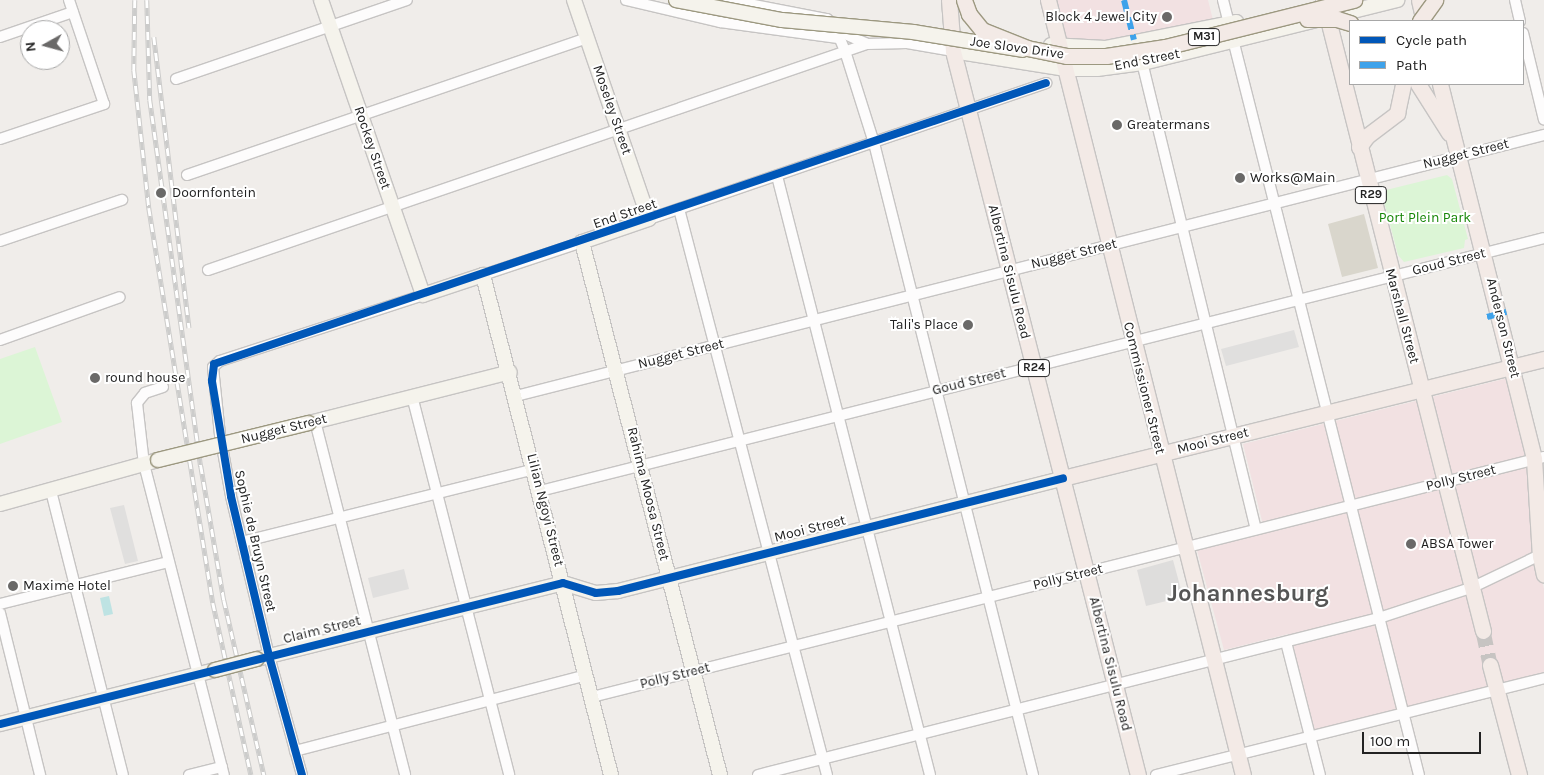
<!DOCTYPE html>
<html>
<head>
<meta charset="utf-8">
<style>
  body { margin:0 }
  #map { position:relative; width:1544px; height:775px; overflow:hidden; background:#f0edea; font-family:Karla,sans-serif }
  div>[style] { position:absolute }
  [style*='--x'] { left:calc(var(--x)*1px); top:calc(var(--y)*1px); width:calc(var(--w)*1px); rotate:calc(var(--a)*1deg) }
  .commercial>* { inset:0; background:#f2e1e2 }
  .religious>* { inset:0; background:#dedddc }
  .construction>* { inset:0; background:#d9d6cc }
  .park>* { inset:0; background:#dcf5d6 }
  .parking>* { inset:0; background:#e0dfde }
  .water>* { inset:0; background:#bee3e3 }
  .primary-tunnel>* { height:15px; margin-top:-7.5px; transform-origin:0; background:repeating-linear-gradient(90deg,#c7c4c2 0 15px,transparent 0 23px) }
  .roads { filter:drop-shadow(1px 0 #c6c4c3) drop-shadow(-1px 0 #c6c4c3) drop-shadow(0 1px #c6c4c3) drop-shadow(0 -1px #c6c4c3) }
  .street>* { height:10px; margin:-5px; padding:0 5px; transform-origin:5px; border-radius:5px; background:#fdfcfc }
  .secondary>* { height:14px; margin:-7px; padding:0 7px; transform-origin:7px; border-radius:7px; background:#f5f3ec }
  .primary>* { height:15px; margin:-7.5px; padding:0 7.5px; transform-origin:7.5px; border-radius:7.5px; background:#f3eae6 }
  .rail>* { height:4.5px; margin-top:-2.25px; transform-origin:0; background:repeating-linear-gradient(90deg,#fff 0 8px,#cccccb 0 16px); box-sizing:border-box; border-block:1px solid #cccccb }
  .bridges { filter:drop-shadow(1px 0 #9c9880) drop-shadow(-1px 0 #9c9880) drop-shadow(0 1px #9c9880) drop-shadow(0 -1px #9c9880) }
  .secondary-bridge>* { height:14px; margin:-7px; padding:0 7px; transform-origin:7px; border-radius:7px; background:#f5f3ec }
  .primary-bridge>* { height:15px; margin:-7.5px; padding:0 7.5px; transform-origin:7.5px; border-radius:7.5px; background:#f3eae6 }
  .quiet>* { height:6px; margin-top:-3px; transform-origin:0; background:repeating-linear-gradient(90deg,#3ea2ea 0 12px,transparent 0 18px) }
  .cycleway>* { height:8px; margin:-4px; padding:0 4px; transform-origin:4px; border-radius:4px; background:#0057b8 }
  .dots>* { width:14px; height:14px; translate:-50% -50%; box-sizing:border-box; border:2px solid #fff; border-radius:50% }
  span { translate:-50% -50%; white-space:nowrap; text-align:center; line-height:1.15; -webkit-text-stroke:4px #fff; paint-order:stroke }
  .shield-label span { padding:1px 4px; background:#fff; border:1px solid; border-radius:4px; -webkit-text-stroke-width:0 }
  .shield-label { font-size:12px; color:#222; font-weight:700 }
  .poi-label { font-size:14px; color:#222 }
  .right { translate:-100% -50%; text-align:right }
  .left { translate:0 -50%; text-align:left }
  .street-label { font-size:14px; color:#222 }
  .park-label { font-size:14px; color:#178708 }
  .town-label { font-size:24px; color:#555; font-weight:700 }
  .legend { position:absolute; left:1349px; top:20px; width:175px; height:65px; box-sizing:border-box; background:#fff; border:1px solid #a7a7a7; margin:0; padding:6px 9px; list-style:none; font-size:15px; color:#222 }
  .legend li { display:flex; align-items:center; gap:10px; height:25px }
  .legend b { width:25px; border:1px solid #a7a7a7 }
  .north { position:absolute; left:20px; top:20px; width:50px; height:50px; box-sizing:border-box; background:#fff; border:1px solid #a7a7a7; border-radius:50%; rotate:263deg; font-size:14px; font-weight:700; line-height:20px; text-align:center; color:#222 }
  .north::after { content:''; display:block; margin:auto; width:18px; height:22px; background:#6a6968; clip-path:polygon(50% 0,100% 100%,50% 72%,0 100%) }
  .scale { position:absolute; left:1362px; top:732px; width:119px; height:22px; box-sizing:border-box; border:2px solid #222; border-top:0; padding-left:6px; font-size:15px; line-height:18px; white-space:nowrap; color:#222; -webkit-text-stroke:4px #fff; paint-order:stroke }
</style>
</head>
<body>
<div id="map">
  <div class="commercial">
    <div style="clip-path:polygon(1056px 0,1208px 0,1213px 20px,1096px 43px,1066px 40px)"></div>
    <div style="clip-path:polygon(1508px 378px,1531px 466px,1535px 552px,1544px 589px,1544px 672px,1313px 731px,1288px 634px,1224px 650px,1197px 550px,1265px 533px,1243px 444px)"></div>
  </div>
  <div class="religious">
    <div style="clip-path:polygon(1173px 560px,1183px 597px,1146px 606px,1137px 570px)"></div>
  </div>
  <div class="construction">
    <div style="clip-path:polygon(1364px 214px,1378px 268px,1342px 277px,1328px 224px)"></div>
  </div>
  <div class="park">
    <div style="clip-path:polygon(1447px 175px,1452px 179px,1468px 239px,1465px 240px,1464px 248px,1404px 262px,1398px 255px,1383px 198px,1386px 196px,1386px 190px)"></div>
    <div style="clip-path:polygon(35px 347px,62px 422px,0 444px,0 359px)"></div>
  </div>
  <div class="parking">
    <div style="clip-path:polygon(1294px 330px,1299px 347px,1226px 366px,1221px 349px)"></div>
    <div style="clip-path:polygon(124px 505px,138px 561px,125px 564px,110px 508px)"></div>
    <div style="clip-path:polygon(404px 569px,409px 589px,373px 598px,368px 578px)"></div>
  </div>
  <div class="water">
    <div style="clip-path:polygon(109px 596px,113px 614px,104px 616px,100px 598px)"></div>
  </div>
  <div class="primary-tunnel">
    <div style="--x:1483;--y:631;--w:35;--a:78"></div>
  </div>
  <div class="roads">
    <div class="street">
      <div style="--x:626;--y:0;--w:97;--a:13.2"></div>
      <div style="--x:720;--y:22;--w:119;--a:7.7"></div>
      <div style="--x:728;--y:0;--w:101;--a:10.9"></div>
      <div style="--x:827;--y:19;--w:9;--a:41"></div>
      <div style="--x:834;--y:25;--w:28;--a:67"></div>
      <div style="--x:845;--y:51;--w:96;--a:72.5"></div>
      <div style="--x:874;--y:143;--w:652;--a:75.88"></div>
      <div style="--x:1223;--y:0;--w:799;--a:75.81"></div>
      <div style="--x:1515;--y:0;--w:22;--a:77"></div>
      <div style="--x:836;--y:30;--w:34;--a:24"></div>
      <div style="--x:1523;--y:33;--w:89;--a:76.4"></div>
      <div style="--x:0;--y:37;--w:77;--a:-18.9"></div>
      <div style="--x:1141;--y:58;--w:485;--a:76.3"></div>
      <div style="--x:176;--y:79;--w:244;--a:-18.9"></div>
      <div style="--x:0;--y:139;--w:110;--a:-18.6"></div>
      <div style="--x:104;--y:104;--w:110;--a:-108.6"></div>
      <div style="--x:187;--y:175;--w:423;--a:-18.9"></div>
      <div style="--x:777;--y:176;--w:618;--a:75.67"></div>
      <div style="--x:679;--y:209;--w:585;--a:75.35"></div>
      <div style="--x:649;--y:219;--w:420;--a:-18.9"></div>
      <div style="--x:0;--y:241;--w:129;--a:-18.6"></div>
      <div style="--x:208;--y:270;--w:697;--a:-18.93"></div>
      <div style="--x:867;--y:44;--w:40;--a:-1.4"></div>
      <div style="--x:907;--y:43;--w:47;--a:9.9"></div>
      <div style="--x:483;--y:275;--w:104;--a:-18.4"></div>
      <div style="--x:0;--y:340;--w:127;--a:-19.7"></div>
      <div style="--x:163;--y:387;--w:19;--a:162"></div>
      <div style="--x:145;--y:393;--w:13;--a:129"></div>
      <div style="--x:137;--y:403;--w:61;--a:83.5"></div>
      <div style="--x:144;--y:464;--w:321;--a:75.6"></div>
      <div style="--x:412;--y:396;--w:391;--a:75.6"></div>
      <div style="--x:516;--y:396;--w:1061;--a:-14.25"></div>
      <div style="--x:315;--y:421;--w:365;--a:75.7"></div>
      <div style="--x:51;--y:491;--w:293;--a:75.8"></div>
      <div style="--x:540;--y:491;--w:1035;--a:-14.14"></div>
      <div style="--x:242;--y:542;--w:302;--a:-14"></div>
      <div style="--x:0;--y:604;--w:174;--a:-14"></div>
      <div style="--x:0;--y:613;--w:167;--a:76.1"></div>
      <div style="--x:1286;--y:642;--w:137;--a:75.7"></div>
      <div style="--x:592;--y:697;--w:982;--a:-14.15"></div>
      <div style="--x:295;--y:751;--w:301;--a:-14.6"></div>
      <div style="--x:189;--y:775;--w:34;--a:-14"></div>
      <div style="--x:302;--y:775;--w:123;--a:-105.5"></div>
      <div style="--x:269;--y:656;--w:164;--a:-103.4"></div>
      <div style="--x:231;--y:496;--w:62;--a:-100.2"></div>
      <div style="--x:220;--y:435;--w:68;--a:-95.9"></div>
      <div style="--x:213;--y:367;--w:9;--a:-41"></div>
      <div style="--x:220;--y:361;--w:213;--a:-18"></div>
      <div style="--x:758;--y:775;--w:641;--a:-14.19"></div>
      <div style="--x:1379;--y:618;--w:97;--a:-18.1"></div>
      <div style="--x:1471;--y:588;--w:81;--a:-25.6"></div>
      <div style="--x:1156;--y:775;--w:400;--a:-14"></div>
    </div>
    <div class="secondary">
      <div style="--x:321;--y:0;--w:312;--a:70.9"></div>
      <div style="--x:423;--y:295;--w:63;--a:-18.4"></div>
      <div style="--x:483;--y:275;--w:516;--a:75.64"></div>
      <div style="--x:574;--y:0;--w:231;--a:71.1"></div>
      <div style="--x:649;--y:219;--w:71;--a:161.1"></div>
      <div style="--x:582;--y:242;--w:551;--a:75.48"></div>
      <div style="--x:1051;--y:45;--w:54;--a:3.2"></div>
      <div style="--x:1105;--y:48;--w:134;--a:-11.2"></div>
      <div style="--x:953;--y:51;--w:113;--a:9.1"></div>
      <div style="--x:1065;--y:69;--w:32;--a:0"></div>
      <div style="--x:1097;--y:69;--w:46;--a:-7.4"></div>
      <div style="--x:1143;--y:63;--w:262;--a:-13.9"></div>
      <div style="--x:309;--y:423;--w:207;--a:-14.2"></div>
      <div style="--x:0;--y:504;--w:164;--a:-15.6"></div>
      <div style="--x:257;--y:659;--w:315;--a:-13.9"></div>
      <div style="--x:563;--y:583;--w:34;--a:17"></div>
      <div style="--x:596;--y:593;--w:22;--a:-5"></div>
      <div style="--x:618;--y:591;--w:459;--a:-14.2"></div>
      <div style="--x:0;--y:724;--w:222;--a:-14.1"></div>
    </div>
    <div class="primary">
      <div style="--x:949;--y:0;--w:51;--a:85.5"></div>
      <div style="--x:953;--y:51;--w:747;--a:75.67"></div>
      <div style="--x:1048;--y:0;--w:799;--a:75.88"></div>
      <div style="--x:1323;--y:0;--w:651;--a:75.77"></div>
      <div style="--x:1419;--y:0;--w:22;--a:77"></div>
      <div style="--x:1418;--y:84;--w:58;--a:57.7"></div>
      <div style="--x:1440;--y:84;--w:387;--a:75.9"></div>
      <div style="--x:1534;--y:459;--w:97;--a:86.5"></div>
      <div style="--x:1540;--y:556;--w:19;--a:78"></div>
      <div style="--x:1359;--y:147;--w:14;--a:-54"></div>
      <div style="--x:1367;--y:136;--w:38;--a:-37"></div>
      <div style="--x:1397;--y:113;--w:30;--a:-78"></div>
      <div style="--x:1063;--y:478;--w:496;--a:-13.9"></div>
      <div style="--x:1490;--y:665;--w:114;--a:75.2"></div>
    </div>
  </div>
  <div class="rail">
    <div style="--x:135;--y:0;--w:70;--a:90.8"></div>
    <div style="--x:134;--y:70;--w:139;--a:83.8"></div>
    <div style="--x:149;--y:208;--w:400;--a:80.8"></div>
    <div style="--x:213;--y:603;--w:176;--a:77.5"></div>
    <div style="--x:147;--y:0;--w:100;--a:88.3"></div>
    <div style="--x:150;--y:100;--w:370;--a:82.1"></div>
    <div style="--x:201;--y:466;--w:136;--a:80.3"></div>
    <div style="--x:224;--y:600;--w:180;--a:77.1"></div>
    <div style="--x:154;--y:37;--w:293;--a:83.1"></div>
  </div>
  <div class="bridges">
    <div class="secondary-bridge">
      <div style="--x:676;--y:0;--w:108;--a:10.7"></div>
      <div style="--x:782;--y:20;--w:132;--a:5.2"></div>
      <div style="--x:913;--y:32;--w:111;--a:9.3"></div>
      <div style="--x:158;--y:460;--w:155;--a:-13.8"></div>
      <div style="--x:215;--y:670;--w:43;--a:-14.7"></div>
    </div>
    <div class="primary-bridge">
      <div style="--x:964;--y:0;--w:15;--a:70"></div>
      <div style="--x:969;--y:14;--w:21;--a:51"></div>
      <div style="--x:982;--y:30;--w:48;--a:21.8"></div>
      <div style="--x:1027;--y:48;--w:41;--a:11.3"></div>
      <div style="--x:1067;--y:56;--w:39;--a:0"></div>
      <div style="--x:1106;--y:56;--w:60;--a:-8.7"></div>
      <div style="--x:1165;--y:47;--w:195;--a:-14"></div>
      <div style="--x:1307;--y:19;--w:30;--a:0"></div>
      <div style="--x:1337;--y:19;--w:14;--a:17"></div>
      <div style="--x:1420;--y:21;--w:26;--a:-54"></div>
    </div>
  </div>
  <div class="quiet">
    <div style="--x:1124;--y:0;--w:41;--a:76"></div>
    <div style="--x:1487;--y:317;--w:20;--a:-15"></div>
  </div>
  <div class="cycleway">
    <div style="--x:0;--y:724;--w:580;--a:-14.06"></div>
    <div style="--x:563;--y:583;--w:34;--a:17"></div>
    <div style="--x:596;--y:593;--w:22;--a:-5"></div>
    <div style="--x:618;--y:591;--w:459;--a:-14.2"></div>
    <div style="--x:302;--y:775;--w:123;--a:-105.5"></div>
    <div style="--x:269;--y:656;--w:164;--a:-103.4"></div>
    <div style="--x:231;--y:496;--w:117;--a:-99.4"></div>
    <div style="--x:212;--y:381;--w:17;--a:-83"></div>
    <div style="--x:214;--y:364;--w:878;--a:-18.66"></div>
  </div>
  <div class="dots">
    <div style="left:1167px;top:17px;background:#6a6968"></div>
    <div style="left:1117px;top:125px;background:#6a6968"></div>
    <div style="left:1240px;top:178px;background:#6a6968"></div>
    <div style="left:161px;top:193px;background:#6a6968"></div>
    <div style="left:968px;top:325px;background:#6a6968"></div>
    <div style="left:95px;top:378px;background:#6a6968"></div>
    <div style="left:1411px;top:544px;background:#6a6968"></div>
    <div style="left:13px;top:586px;background:#6a6968"></div>
  </div>
  <div class="shield-label">
    <span style="left:1204px;top:37px">M31</span>
    <span style="left:1371px;top:195px">R29</span>
    <span style="left:1034px;top:368px">R24</span>
  </div>
  <div class="poi-label">
    <span class="right" style="left:1157px;top:17px">Block 4 Jewel City</span>
    <span class="left" style="left:1127px;top:125px">Greatermans</span>
    <span class="left" style="left:1250px;top:178px">Works@Main</span>
    <span class="left" style="left:172px;top:193px">Doornfontein</span>
    <span class="right" style="left:958px;top:325px">Tali's Place</span>
    <span class="left" style="left:105px;top:378px">round house</span>
    <span class="left" style="left:1421px;top:544px">ABSA Tower</span>
    <span class="left" style="left:23px;top:586px">Maxime Hotel</span>
  </div>
  <div class="street-label">
    <span style="left:1017px;top:48px;rotate:8deg">Joe Slovo Drive</span>
    <span style="left:1147px;top:60px;rotate:-11deg">End Street</span>
    <span style="left:612px;top:110px;rotate:71deg">Moseley Street</span>
    <span style="left:372px;top:148px;rotate:71deg">Rockey Street</span>
    <span style="left:1466px;top:154px;rotate:-14deg">Nugget Street</span>
    <span style="left:625px;top:214px;rotate:-19deg">End Street</span>
    <span style="left:1074px;top:254px;rotate:-14deg">Nugget Street</span>
    <span style="left:1449px;top:262px;rotate:-14deg">Goud Street</span>
    <span style="left:1009px;top:272px;rotate:76deg">Albertina Sisulu Road</span>
    <span style="left:1402px;top:316px;rotate:75deg">Marshall Street</span>
    <span style="left:1503px;top:328px;rotate:76deg">Anderson Street</span>
    <span style="left:681px;top:354px;rotate:-14deg">Nugget Street</span>
    <span style="left:969px;top:382px;rotate:-14deg">Goud Street</span>
    <span style="left:1144px;top:388px;rotate:76deg">Commissioner Street</span>
    <span style="left:284px;top:429px;rotate:-14deg">Nugget Street</span>
    <span style="left:1213px;top:441px;rotate:-14deg">Mooi Street</span>
    <span style="left:1461px;top:478px;rotate:-14deg">Polly Street</span>
    <span style="left:648px;top:494px;rotate:76deg">Rahima Moosa Street</span>
    <span style="left:545px;top:510px;rotate:76deg">Lilian Ngoyi Street</span>
    <span style="left:810px;top:529px;rotate:-14deg">Mooi Street</span>
    <span style="left:255px;top:541px;rotate:77deg">Sophie de Bruyn Street</span>
    <span style="left:1068px;top:577px;rotate:-14deg">Polly Street</span>
    <span style="left:322px;top:630px;rotate:-14deg">Claim Street</span>
    <span style="left:1110px;top:664px;rotate:76deg">Albertina Sisulu Road</span>
    <span style="left:675px;top:676px;rotate:-14deg">Polly Street</span>
  </div>
  <div class="park-label">
    <span style="left:1425px;top:218px">Port Plein Park</span>
  </div>
  <div class="town-label">
    <span style="left:1248px;top:594px">Johannesburg</span>
  </div>
  <ul class="legend">
  <li><b style="height:6px;background:#0057b8"></b>Cycle path</li>
  <li><b style="height:6px;background:#3ea2ea"></b>Path</li>
  </ul>
  <div class="north">N</div>
  <div class="scale">100 m</div>
</div>
</body>
</html>
